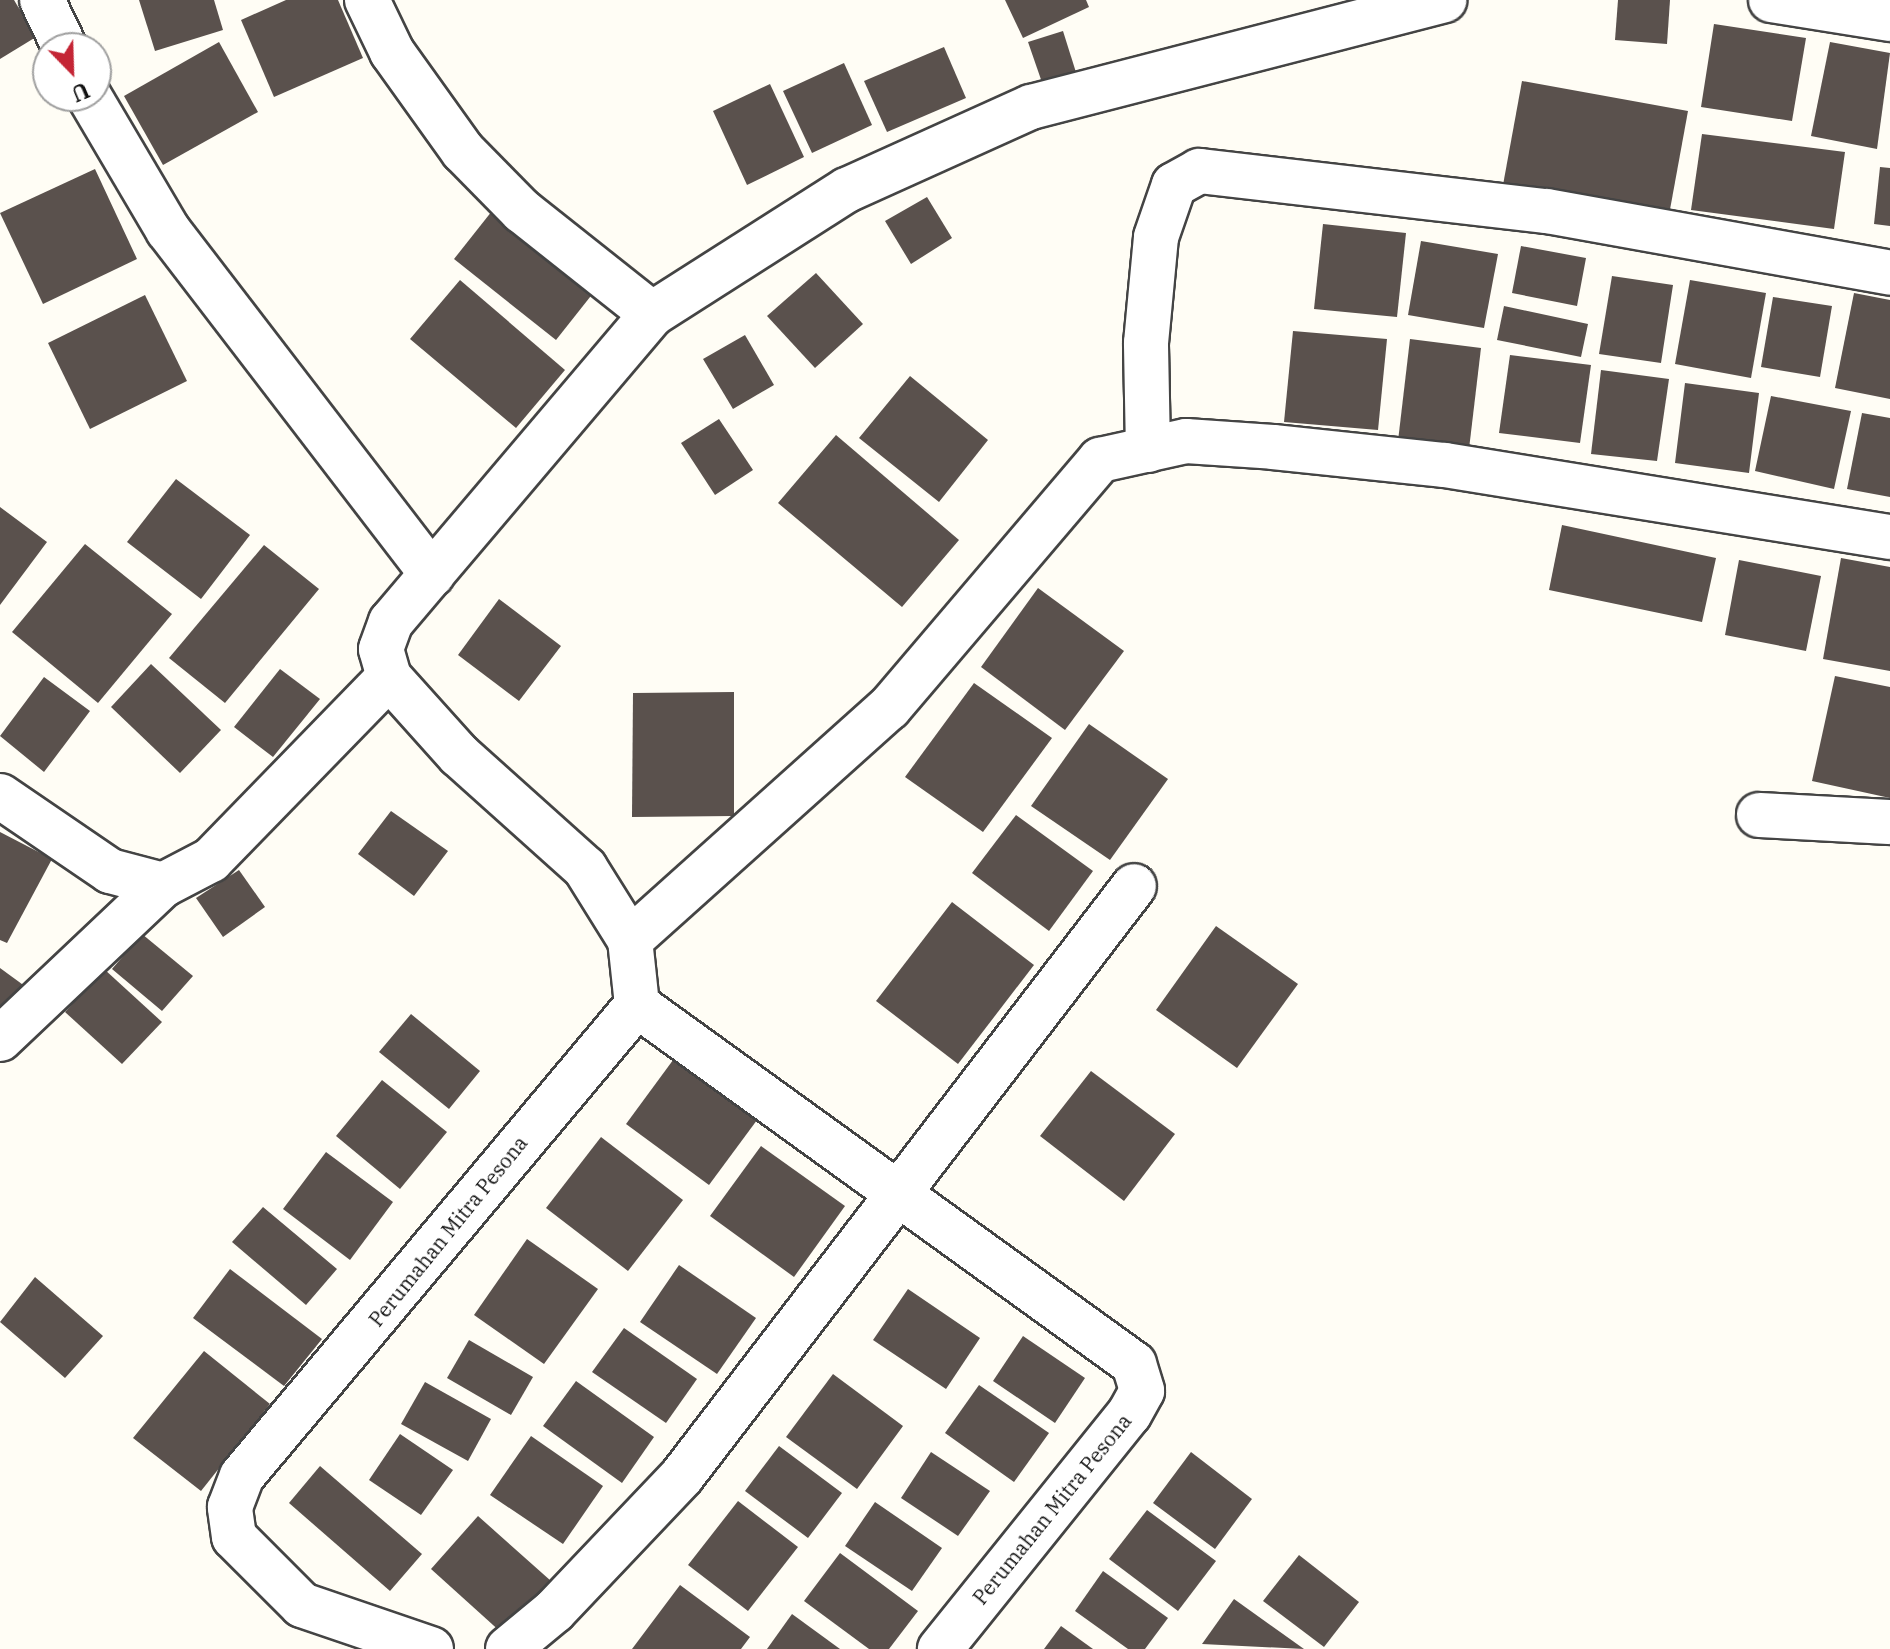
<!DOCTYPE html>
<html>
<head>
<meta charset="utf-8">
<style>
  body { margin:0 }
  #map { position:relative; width:1890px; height:1649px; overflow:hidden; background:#fffdf5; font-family:"IBM Plex Serif",serif }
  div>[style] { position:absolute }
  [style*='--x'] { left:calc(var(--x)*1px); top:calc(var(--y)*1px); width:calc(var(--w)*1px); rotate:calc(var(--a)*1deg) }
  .building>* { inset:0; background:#5a514d }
  .roads { filter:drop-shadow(2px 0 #444) drop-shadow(-2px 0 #444) drop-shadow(0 2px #444) drop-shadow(0 -2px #444) }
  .minor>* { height:44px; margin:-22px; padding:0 22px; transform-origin:22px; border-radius:22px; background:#fff }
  span { translate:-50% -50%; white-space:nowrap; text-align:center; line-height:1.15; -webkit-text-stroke:8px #fff; paint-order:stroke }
  .street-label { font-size:20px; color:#111 }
  .north { position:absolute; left:32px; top:32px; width:80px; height:80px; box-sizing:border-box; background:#fff; border:2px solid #a0a0a0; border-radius:50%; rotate:157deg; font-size:22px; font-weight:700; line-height:32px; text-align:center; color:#111 }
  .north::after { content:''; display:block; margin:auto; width:28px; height:36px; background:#c42535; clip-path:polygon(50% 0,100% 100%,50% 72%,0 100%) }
</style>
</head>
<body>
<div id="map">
  <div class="building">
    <div style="clip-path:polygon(0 0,14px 0,36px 37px,0 59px)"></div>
    <div style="clip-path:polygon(139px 0,214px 0,223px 30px,155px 51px)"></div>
    <div style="clip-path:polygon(286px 0,338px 0,363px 58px,274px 97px,241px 20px)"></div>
    <div style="clip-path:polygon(1005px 0,1086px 0,1089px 7px,1023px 38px)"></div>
    <div style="clip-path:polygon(1618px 0,1670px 0,1667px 44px,1615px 40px)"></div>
    <div style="clip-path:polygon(1714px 24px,1806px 38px,1792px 121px,1701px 107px)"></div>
    <div style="clip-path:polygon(1063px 31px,1079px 82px,1046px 94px,1028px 42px)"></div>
    <div style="clip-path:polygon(219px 42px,258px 112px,163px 165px,124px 96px)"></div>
    <div style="clip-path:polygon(1830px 42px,1890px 53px,1877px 149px,1811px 136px)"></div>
    <div style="clip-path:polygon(944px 47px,966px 98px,887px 132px,864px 81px)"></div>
    <div style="clip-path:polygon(844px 63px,872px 125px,812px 153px,783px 91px)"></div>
    <div style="clip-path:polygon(1522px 81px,1688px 111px,1669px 215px,1503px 185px)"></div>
    <div style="clip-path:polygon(770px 84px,804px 157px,747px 185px,713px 111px)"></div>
    <div style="clip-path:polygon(1702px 134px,1845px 152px,1834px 229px,1691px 210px)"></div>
    <div style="clip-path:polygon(1880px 167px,1890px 168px,1890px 226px,1874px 224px)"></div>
    <div style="clip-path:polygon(95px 169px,137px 259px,43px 304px,0 213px)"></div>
    <div style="clip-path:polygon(927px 197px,952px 238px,911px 264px,885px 221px)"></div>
    <div style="clip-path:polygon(492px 211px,594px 292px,556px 340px,454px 259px)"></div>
    <div style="clip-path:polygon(1323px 224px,1406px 233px,1397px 317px,1314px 309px)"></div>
    <div style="clip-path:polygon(1421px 241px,1498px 254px,1484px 328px,1408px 315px)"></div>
    <div style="clip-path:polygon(1521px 246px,1586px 258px,1577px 306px,1512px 293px)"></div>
    <div style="clip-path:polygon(816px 273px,863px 324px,815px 368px,767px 316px)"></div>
    <div style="clip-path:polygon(1612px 276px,1673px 285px,1661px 363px,1599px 354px)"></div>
    <div style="clip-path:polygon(460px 280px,565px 370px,516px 428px,410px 339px)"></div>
    <div style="clip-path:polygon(1690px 280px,1766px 293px,1751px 378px,1675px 364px)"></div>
    <div style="clip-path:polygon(1854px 293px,1890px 300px,1890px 399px,1835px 388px)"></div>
    <div style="clip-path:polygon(145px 295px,187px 381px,90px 429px,48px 343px)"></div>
    <div style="clip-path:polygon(1773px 297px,1832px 306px,1820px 377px,1761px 367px)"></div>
    <div style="clip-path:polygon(1504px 306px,1588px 324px,1581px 357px,1497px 340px)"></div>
    <div style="clip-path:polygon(1293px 331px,1387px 339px,1378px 430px,1284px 422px)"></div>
    <div style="clip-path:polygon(745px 335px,774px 385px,733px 409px,703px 359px)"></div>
    <div style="clip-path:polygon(1410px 339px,1481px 348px,1469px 449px,1398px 441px)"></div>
    <div style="clip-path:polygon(1510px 355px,1591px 365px,1580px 443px,1499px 433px)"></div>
    <div style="clip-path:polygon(1601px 370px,1669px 379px,1657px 461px,1591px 454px)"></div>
    <div style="clip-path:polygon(910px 376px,988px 440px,939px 502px,859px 438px)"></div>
    <div style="clip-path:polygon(1685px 383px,1759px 393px,1749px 473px,1675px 463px)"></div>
    <div style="clip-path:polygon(1771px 396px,1851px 411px,1834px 489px,1755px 471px)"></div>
    <div style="clip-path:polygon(1862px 413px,1890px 418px,1890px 497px,1847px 489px)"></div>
    <div style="clip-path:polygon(719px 419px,753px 470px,715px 495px,681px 443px)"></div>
    <div style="clip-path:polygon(836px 435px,959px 540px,902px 607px,778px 503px)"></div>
    <div style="clip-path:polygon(176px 479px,250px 535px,201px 599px,127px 542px)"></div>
    <div style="clip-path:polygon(0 507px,47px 542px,0 605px)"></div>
    <div style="clip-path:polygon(1562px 525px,1716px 558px,1702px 622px,1549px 590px)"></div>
    <div style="clip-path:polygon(85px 544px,172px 614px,98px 703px,12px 632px)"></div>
    <div style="clip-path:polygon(264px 545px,319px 589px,225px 703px,169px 658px)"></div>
    <div style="clip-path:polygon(1841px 558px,1890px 567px,1890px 671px,1823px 659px)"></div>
    <div style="clip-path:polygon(1739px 560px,1821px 576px,1806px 651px,1725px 635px)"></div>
    <div style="clip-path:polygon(1038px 588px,1124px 651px,1065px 730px,981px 667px)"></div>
    <div style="clip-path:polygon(499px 599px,561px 646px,519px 701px,458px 655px)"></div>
    <div style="clip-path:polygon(151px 664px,221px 730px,180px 773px,111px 707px)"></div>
    <div style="clip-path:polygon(280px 669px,320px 699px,273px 757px,234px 727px)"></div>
    <div style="clip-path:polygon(1835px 676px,1890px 687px,1890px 798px,1812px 781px)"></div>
    <div style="clip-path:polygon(44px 677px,90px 711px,44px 772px,0 736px)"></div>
    <div style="clip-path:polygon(974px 683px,1052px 738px,983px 832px,905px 777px)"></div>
    <div style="clip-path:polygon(734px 692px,734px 816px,632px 817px,633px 693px)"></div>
    <div style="clip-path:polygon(1089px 724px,1168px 779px,1110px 860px,1031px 806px)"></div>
    <div style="clip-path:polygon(391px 811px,448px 851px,414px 896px,358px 854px)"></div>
    <div style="clip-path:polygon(1016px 815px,1093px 871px,1049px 931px,972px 873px)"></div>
    <div style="clip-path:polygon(0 832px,52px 859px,7px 943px,0 940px)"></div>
    <div style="clip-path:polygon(239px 870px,265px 907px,223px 937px,196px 898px)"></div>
    <div style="clip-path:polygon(952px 902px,1034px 965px,958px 1064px,876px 1001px)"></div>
    <div style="clip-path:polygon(1216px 926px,1298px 984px,1237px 1068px,1156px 1010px)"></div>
    <div style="clip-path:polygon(142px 934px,193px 976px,162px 1011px,112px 969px)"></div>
    <div style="clip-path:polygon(0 968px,26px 987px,0 1022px)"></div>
    <div style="clip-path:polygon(104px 969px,162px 1022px,122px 1064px,65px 1012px)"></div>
    <div style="clip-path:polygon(411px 1014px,480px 1071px,449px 1109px,379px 1052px)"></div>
    <div style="clip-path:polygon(676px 1056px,760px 1116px,709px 1185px,626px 1124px)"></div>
    <div style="clip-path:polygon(1091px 1071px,1175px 1134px,1124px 1201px,1040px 1136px)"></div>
    <div style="clip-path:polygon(382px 1080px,447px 1132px,400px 1189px,336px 1136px)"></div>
    <div style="clip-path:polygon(601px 1137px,683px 1200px,628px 1271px,546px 1208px)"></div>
    <div style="clip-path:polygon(761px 1146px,845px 1206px,794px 1277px,710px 1216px)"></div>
    <div style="clip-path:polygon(326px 1152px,393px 1202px,350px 1260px,283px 1209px)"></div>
    <div style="clip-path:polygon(263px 1207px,337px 1269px,306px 1305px,232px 1242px)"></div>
    <div style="clip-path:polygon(527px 1239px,598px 1289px,544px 1364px,474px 1315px)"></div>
    <div style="clip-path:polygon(679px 1265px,756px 1318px,717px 1374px,640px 1322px)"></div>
    <div style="clip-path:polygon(230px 1269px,322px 1339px,284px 1386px,193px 1318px)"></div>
    <div style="clip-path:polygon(35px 1277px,103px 1336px,65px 1378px,0 1322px)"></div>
    <div style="clip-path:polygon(908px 1289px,980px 1338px,946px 1389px,873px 1340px)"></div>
    <div style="clip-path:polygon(624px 1328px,697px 1379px,666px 1423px,592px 1372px)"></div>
    <div style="clip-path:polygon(1023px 1336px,1085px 1378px,1055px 1423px,993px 1381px)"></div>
    <div style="clip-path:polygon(469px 1340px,533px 1377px,511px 1415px,447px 1378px)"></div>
    <div style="clip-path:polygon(204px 1351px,270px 1404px,201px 1491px,133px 1438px)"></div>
    <div style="clip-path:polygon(833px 1374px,903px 1426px,857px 1489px,786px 1437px)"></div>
    <div style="clip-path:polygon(576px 1381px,654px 1437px,622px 1483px,543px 1426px)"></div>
    <div style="clip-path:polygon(425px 1382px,491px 1419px,468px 1461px,401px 1424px)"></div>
    <div style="clip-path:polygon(979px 1385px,1049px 1433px,1014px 1482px,945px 1433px)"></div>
    <div style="clip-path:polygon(400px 1434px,453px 1470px,421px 1515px,369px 1480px)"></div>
    <div style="clip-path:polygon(531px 1436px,603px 1486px,563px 1544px,490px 1495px)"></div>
    <div style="clip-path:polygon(779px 1446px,842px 1493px,808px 1538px,745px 1491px)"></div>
    <div style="clip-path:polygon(931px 1452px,990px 1491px,958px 1536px,901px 1498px)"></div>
    <div style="clip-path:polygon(1191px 1452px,1252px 1499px,1215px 1549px,1153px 1503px)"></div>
    <div style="clip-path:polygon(320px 1466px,422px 1554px,390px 1591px,289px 1503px)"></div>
    <div style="clip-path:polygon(738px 1501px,798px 1547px,748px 1611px,688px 1565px)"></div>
    <div style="clip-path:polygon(875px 1502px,942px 1548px,912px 1591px,845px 1546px)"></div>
    <div style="clip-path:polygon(1147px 1510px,1216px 1561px,1178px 1611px,1109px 1559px)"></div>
    <div style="clip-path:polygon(478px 1516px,551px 1581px,503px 1634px,431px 1569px)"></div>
    <div style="clip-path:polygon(840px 1553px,918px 1611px,889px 1649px,869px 1649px,804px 1601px)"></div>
    <div style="clip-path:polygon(1299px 1555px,1359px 1602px,1324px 1647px,1263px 1601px)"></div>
    <div style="clip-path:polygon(1103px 1571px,1168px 1618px,1145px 1649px,1128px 1649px,1075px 1611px)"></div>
    <div style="clip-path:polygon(680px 1585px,750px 1637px,741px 1649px,632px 1649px)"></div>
    <div style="clip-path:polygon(1234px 1599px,1304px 1649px,1202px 1644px)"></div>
    <div style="clip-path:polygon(792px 1614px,840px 1649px,767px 1649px)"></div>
    <div style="clip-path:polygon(1061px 1626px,1093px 1649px,1044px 1649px)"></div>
  </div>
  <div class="roads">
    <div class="minor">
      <div style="--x:42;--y:0;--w:53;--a:64.4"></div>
      <div style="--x:367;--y:0;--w:58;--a:64.3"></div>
      <div style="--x:392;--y:52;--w:122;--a:54.4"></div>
      <div style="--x:463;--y:151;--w:84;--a:45.5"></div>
      <div style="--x:522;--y:211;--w:166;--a:38.4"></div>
      <div style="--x:1771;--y:0;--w:121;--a:9.1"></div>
      <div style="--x:89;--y:96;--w:156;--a:59.5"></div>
      <div style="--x:168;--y:230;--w:434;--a:52.5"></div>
      <div style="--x:1148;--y:450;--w:107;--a:-91.1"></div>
      <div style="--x:1146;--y:343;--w:106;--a:-84.6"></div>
      <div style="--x:1156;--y:237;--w:55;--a:-70.9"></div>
      <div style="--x:1174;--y:185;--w:29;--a:-29"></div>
      <div style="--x:1199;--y:171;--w:350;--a:6.6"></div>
      <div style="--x:1547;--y:211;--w:349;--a:10.2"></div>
      <div style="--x:0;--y:796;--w:133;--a:34.3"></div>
      <div style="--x:110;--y:871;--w:55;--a:14.8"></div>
      <div style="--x:1759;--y:815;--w:131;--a:3.1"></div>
      <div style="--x:630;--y:940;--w:348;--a:-41.9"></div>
      <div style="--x:889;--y:708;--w:326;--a:-49.6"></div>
      <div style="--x:1100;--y:460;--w:88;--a:-12.5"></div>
      <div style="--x:1186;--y:441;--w:87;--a:3.9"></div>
      <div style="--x:1273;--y:447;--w:173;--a:6"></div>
      <div style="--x:1445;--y:465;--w:451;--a:9.2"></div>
      <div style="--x:637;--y:1005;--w:65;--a:-96.1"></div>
      <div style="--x:630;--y:940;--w:85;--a:-122"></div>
      <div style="--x:585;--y:868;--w:169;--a:-138.1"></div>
      <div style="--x:459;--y:755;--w:105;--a:-131.9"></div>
      <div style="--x:389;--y:677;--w:29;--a:-106"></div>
      <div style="--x:381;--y:649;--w:29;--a:-70"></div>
      <div style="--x:391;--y:622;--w:404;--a:-49.7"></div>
      <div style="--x:652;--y:314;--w:231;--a:-32.5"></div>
      <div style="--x:847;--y:190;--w:202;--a:-24.3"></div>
      <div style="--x:1031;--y:107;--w:427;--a:-14.5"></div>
      <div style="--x:637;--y:1005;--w:613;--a:35.84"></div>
      <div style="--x:1134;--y:1364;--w:28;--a:73"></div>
      <div style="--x:1142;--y:1391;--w:26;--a:119"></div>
      <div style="--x:1129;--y:1414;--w:302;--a:128.8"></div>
      <div style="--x:0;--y:1039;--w:224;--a:-43.4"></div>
      <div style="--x:163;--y:885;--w:54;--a:-27.5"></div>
      <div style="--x:211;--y:860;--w:255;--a:-45.8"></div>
      <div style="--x:431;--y:1649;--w:136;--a:-161.2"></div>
      <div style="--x:302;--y:1605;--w:96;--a:-135"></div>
      <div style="--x:234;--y:1537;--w:30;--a:-98"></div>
      <div style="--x:230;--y:1507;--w:33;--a:-69"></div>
      <div style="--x:242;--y:1476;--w:615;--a:-50.02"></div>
      <div style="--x:508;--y:1649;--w:60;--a:-39.6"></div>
      <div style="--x:554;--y:1611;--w:186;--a:-46.5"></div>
      <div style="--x:682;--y:1476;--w:743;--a:-52.54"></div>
    </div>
  </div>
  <div class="street-label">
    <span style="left:448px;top:1231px;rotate:-51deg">Perumahan Mitra Pesona</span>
    <span style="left:1052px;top:1509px;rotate:-51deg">Perumahan Mitra Pesona</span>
  </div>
  <div class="north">U</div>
</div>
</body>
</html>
